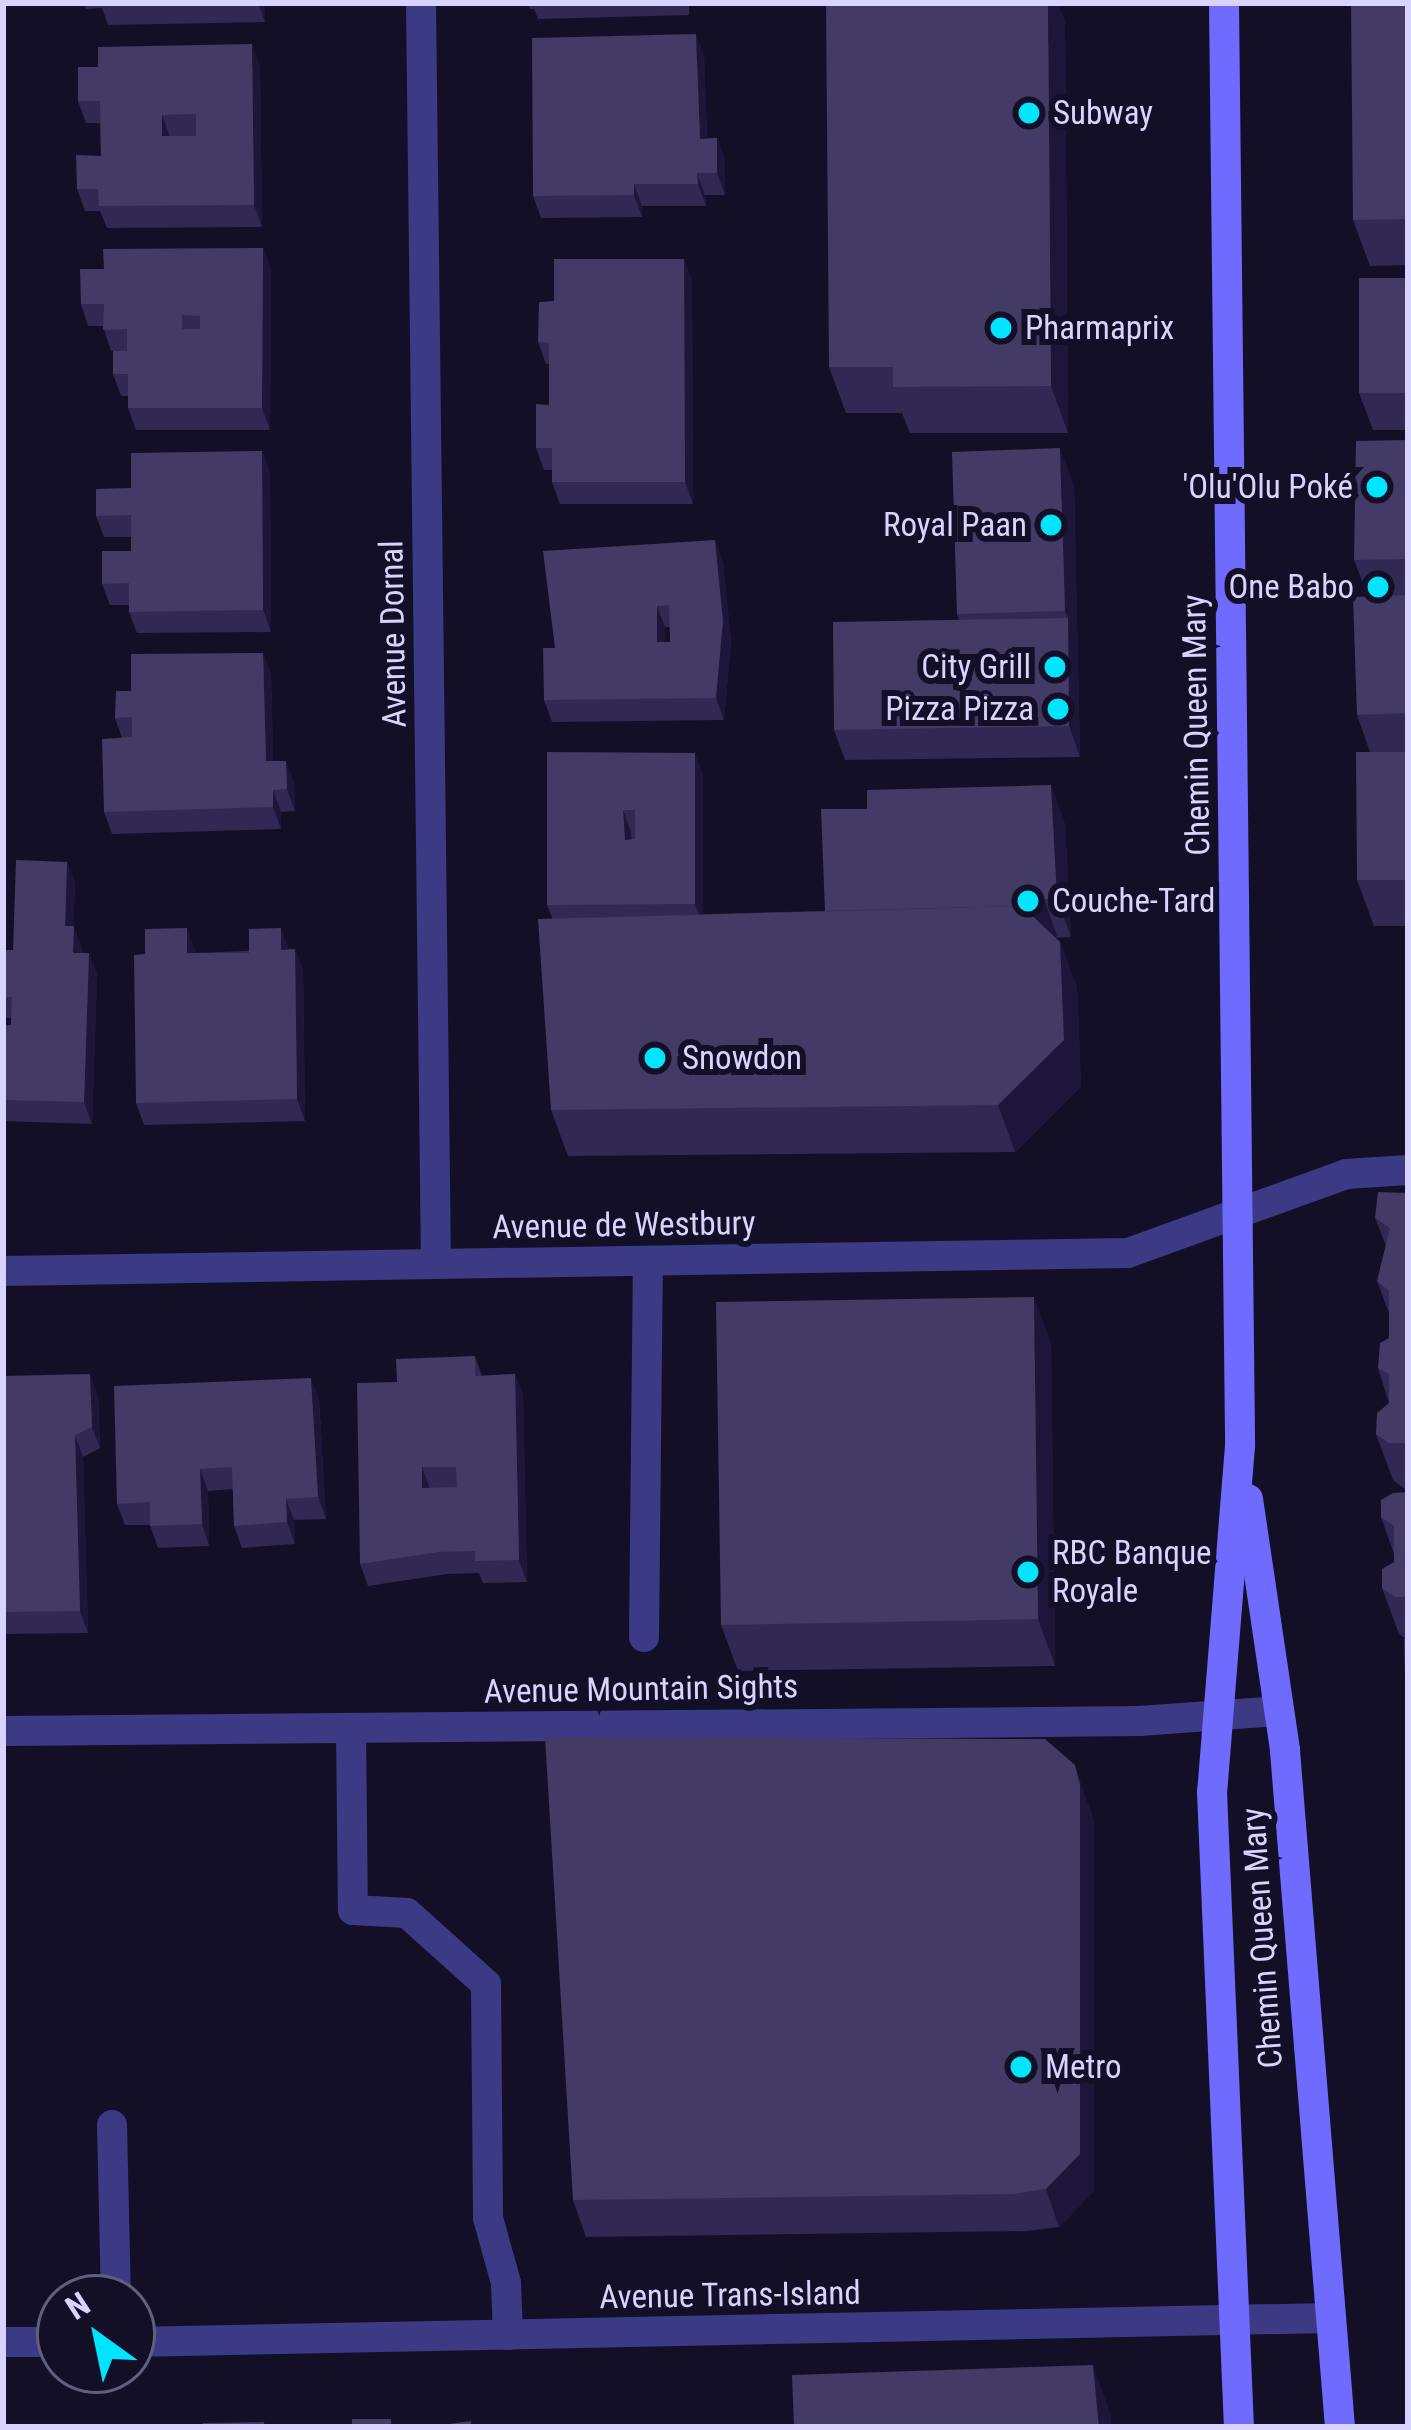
<!DOCTYPE html>
<html>
<head>
<meta charset="utf-8">
<style>
  body { margin:0 }
  #map { position:relative; width:1411px; height:2430px; overflow:hidden; background:#130f26; font-family:"Roboto Condensed",sans-serif }
  div>[style] { position:absolute }
  [style*='--x'] { left:calc(var(--x)*1px); top:calc(var(--y)*1px); width:calc(var(--w)*1px); rotate:calc(var(--a)*1deg) }
  .lane>* { height:30px; margin:-15px; padding:0 15px; transform-origin:15px; border-radius:15px; background:#3d3a85 }
  .street>* { height:30px; margin:-15px; padding:0 15px; transform-origin:15px; border-radius:15px; background:#3d3a85 }
  .secondary>* { height:30px; margin:-15px; padding:0 15px; transform-origin:15px; border-radius:15px; background:#6f6bff }
  .wall>* { inset:0; background:#312854 }
  .shaded-wall>* { inset:0; background:#1d163a }
  .building>* { inset:0; background:#433a66 }
  .dots>* { width:33px; height:33px; translate:-50% -50%; box-sizing:border-box; border:6px solid #130f26; border-radius:50% }
  span { translate:-50% -50%; white-space:nowrap; text-align:center; line-height:1.15; -webkit-text-stroke:12px #130f26; paint-order:stroke }
  .poi-label { font-size:33px; color:#d9d4ff }
  .left { translate:0 -50%; text-align:left }
  .right { translate:-100% -50%; text-align:right }
  .street-label { font-size:33px; color:#d9d4ff }
  .frame { position:absolute; inset:0; border:6px solid #d9d4ff; pointer-events:none }
  .north { position:absolute; left:36px; top:2274px; width:120px; height:120px; box-sizing:border-box; background:#130f26; border:3px solid #625e7d; border-radius:50%; rotate:327deg; font-size:33px; font-weight:700; line-height:48px; text-align:center; color:#d9d4ff }
  .north::after { content:''; display:block; margin:auto; width:42px; height:54px; background:#00e5ff; clip-path:polygon(50% 0,100% 100%,50% 72%,0 100%) }
</style>
</head>
<body>
<div id="map">
  <div class="lane">
    <div style="--x:644;--y:1637;--w:376;--a:-89.4"></div>
    <div style="--x:351;--y:1728;--w:182;--a:89.4"></div>
    <div style="--x:353;--y:1910;--w:54;--a:3.2"></div>
    <div style="--x:407;--y:1913;--w:106;--a:41.9"></div>
    <div style="--x:486;--y:1984;--w:234;--a:89.5"></div>
    <div style="--x:488;--y:2218;--w:67;--a:74.5"></div>
    <div style="--x:506;--y:2283;--w:52;--a:87.8"></div>
    <div style="--x:112;--y:2125;--w:173;--a:88.7"></div>
  </div>
  <div class="street">
    <div style="--x:421;--y:3;--w:1261;--a:89.32"></div>
    <div style="--x:3;--y:1271;--w:1125;--a:-0.92"></div>
    <div style="--x:1128;--y:1253;--w:232;--a:-19.9"></div>
    <div style="--x:1346;--y:1174;--w:62;--a:-3.7"></div>
    <div style="--x:3;--y:1731;--w:1136;--a:-0.5"></div>
    <div style="--x:1139;--y:1721;--w:140;--a:-4.1"></div>
    <div style="--x:3;--y:2342;--w:57;--a:0"></div>
    <div style="--x:132;--y:2342;--w:1197;--a:-1.15"></div>
  </div>
  <div class="secondary">
    <div style="--x:1224;--y:3;--w:1443;--a:89.36"></div>
    <div style="--x:1240;--y:1446;--w:347;--a:94.6"></div>
    <div style="--x:1212;--y:1792;--w:636;--a:87.57"></div>
    <div style="--x:1248;--y:1499;--w:255;--a:81.6"></div>
    <div style="--x:1285;--y:1751;--w:678;--a:85.35"></div>
  </div>
  <div class="wall">
    <div style="clip-path:polygon(84px 3px,264px 3px,265px 22px,108px 25px,102px 8px,86px 9px)"></div>
    <div style="clip-path:polygon(528px 3px,689px 3px,689px 15px,538px 19px,534px 9px,530px 9px)"></div>
    <div style="clip-path:polygon(1408px 3px,1408px 265px,1370px 266px,1353px 220px)"></div>
    <div style="clip-path:polygon(1065px 21px,1068px 433px,910px 433px,902px 413px,846px 413px,829px 367px)"></div>
    <div style="clip-path:polygon(704px 56px,707px 138px,717px 138px,725px 160px,725px 195px,705px 195px,706px 206px,642px 206px,642px 217px,541px 218px,533px 196px)"></div>
    <div style="clip-path:polygon(260px 66px,262px 227px,107px 228px,100px 211px,85px 211px,77px 189px,101px 156px,100px 123px,86px 123px,78px 101px)"></div>
    <div style="clip-path:polygon(263px 248px,271px 270px,270px 430px,136px 430px,128px 408px,128px 396px,121px 396px,113px 374px,113px 351px,111px 351px,103px 326px,88px 326px,81px 304px,104px 269px)"></div>
    <div style="clip-path:polygon(684px 259px,692px 281px,693px 504px,560px 504px,552px 482px,552px 470px,544px 470px,536px 448px,549px 405px,549px 364px,546px 364px,538px 342px,554px 301px)"></div>
    <div style="clip-path:polygon(1408px 278px,1408px 430px,1373px 430px,1359px 393px)"></div>
    <div style="clip-path:polygon(1408px 440px,1408px 926px,1374px 926px,1357px 880px,1370px 752px,1357px 715px,1368px 596px,1354px 560px)"></div>
    <div style="clip-path:polygon(262px 451px,270px 473px,271px 632px,137px 633px,129px 612px,129px 605px,110px 605px,102px 584px,131px 551px,131px 537px,104px 537px,96px 516px,131px 488px)"></div>
    <div style="clip-path:polygon(1074px 485px,1080px 757px,845px 760px,834px 730px,959px 620px,957px 614px)"></div>
    <div style="clip-path:polygon(evenodd,715px 540px,723px 562px,731px 642px,724px 720px,552px 722px,544px 700px,555px 648px,715px 540px,665px 627px,670px 627px,670px 642px,665px 642px,665px 627px)"></div>
    <div style="clip-path:polygon(263px 653px,271px 675px,273px 761px,286px 761px,294px 783px,295px 811px,281px 812px,281px 829px,112px 834px,104px 812px,122px 738px,115px 718px,131px 691px)"></div>
    <div style="clip-path:polygon(547px 752px,703px 774px,703px 914px,825px 911px,1065px 823px,1071px 937px,1055px 938px,1060px 942px,1077px 988px,1081px 1086px,1015px 1152px,568px 1156px,551px 1110px,552px 918px,547px 905px)"></div>
    <div style="clip-path:polygon(67px 862px,75px 884px,73px 926px,82px 948px,82px 953px,89px 953px,97px 975px,92px 1124px,3px 1121px,3px 1026px,11px 1025px,11px 1018px,3px 1018px,3px 950px,13px 950px)"></div>
    <div style="clip-path:polygon(187px 928px,195px 953px,295px 949px,303px 971px,305px 1121px,144px 1125px,136px 1103px,145px 954px)"></div>
    <div style="clip-path:polygon(1408px 1193px,1408px 1490px,1406px 1490px,1393px 1480px,1376px 1434px,1389px 1403px,1378px 1368px,1389px 1338px,1389px 1313px,1377px 1281px,1386px 1246px,1375px 1218px)"></div>
    <div style="clip-path:polygon(1051px 1343px,1055px 1666px,738px 1671px,721px 1625px)"></div>
    <div style="clip-path:polygon(475px 1356px,482px 1376px,515px 1374px,523px 1396px,527px 1582px,483px 1583px,479px 1573px,447px 1574px,368px 1586px,360px 1564px,397px 1382px)"></div>
    <div style="clip-path:polygon(3px 1376px,98px 1396px,100px 1448px,83px 1457px,88px 1633px,3px 1634px)"></div>
    <div style="clip-path:polygon(319px 1399px,326px 1519px,294px 1520px,295px 1544px,242px 1548px,234px 1526px,233px 1489px,208px 1491px,209px 1546px,158px 1548px,150px 1525px,125px 1525px,117px 1504px)"></div>
    <div style="clip-path:polygon(1408px 1492px,1408px 1794px,1406px 1639px,1399px 1634px,1382px 1588px,1394px 1562px,1394px 1554px,1381px 1517px)"></div>
    <div style="clip-path:polygon(1088px 1803px,1094px 1822px,1094px 2191px,1059px 2227px,1027px 2231px,586px 2237px,573px 2200px)"></div>
  </div>
  <div class="shaded-wall">
    <div style="clip-path:polygon(258px 3px,264px 3px,265px 22px)"></div>
    <div style="clip-path:polygon(1048px 3px,1058px 3px,1065px 21px,1068px 433px,1051px 386px)"></div>
    <div style="clip-path:polygon(696px 34px,704px 56px,708px 160px,700px 139px)"></div>
    <div style="clip-path:polygon(252px 44px,260px 66px,262px 227px,254px 205px)"></div>
    <div style="clip-path:polygon(162px 115px,170px 137px,162px 136px)"></div>
    <div style="clip-path:polygon(717px 138px,725px 160px,725px 195px,717px 173px)"></div>
    <div style="clip-path:polygon(697px 173px,705px 195px,706px 206px,698px 184px)"></div>
    <div style="clip-path:polygon(634px 184px,642px 206px,642px 217px,634px 195px)"></div>
    <div style="clip-path:polygon(263px 248px,271px 270px,270px 430px,262px 408px)"></div>
    <div style="clip-path:polygon(684px 259px,692px 281px,693px 504px,685px 482px)"></div>
    <div style="clip-path:polygon(1060px 448px,1074px 485px,1080px 757px,1069px 726px,1068px 618px,1065px 611px)"></div>
    <div style="clip-path:polygon(262px 451px,270px 473px,271px 632px,263px 610px)"></div>
    <div style="clip-path:polygon(715px 540px,723px 562px,731px 642px,724px 720px,716px 698px)"></div>
    <div style="clip-path:polygon(657px 606px,665px 627px,665px 664px,657px 642px)"></div>
    <div style="clip-path:polygon(263px 653px,271px 675px,274px 783px,266px 761px)"></div>
    <div style="clip-path:polygon(695px 753px,703px 774px,703px 925px,695px 904px)"></div>
    <div style="clip-path:polygon(286px 761px,294px 783px,295px 811px,287px 789px)"></div>
    <div style="clip-path:polygon(1051px 785px,1065px 823px,1071px 937px,1057px 899px)"></div>
    <div style="clip-path:polygon(273px 790px,281px 812px,281px 829px,273px 807px)"></div>
    <div style="clip-path:polygon(623px 810px,631px 832px,632px 862px,625px 840px)"></div>
    <div style="clip-path:polygon(67px 862px,75px 884px,73px 948px,65px 926px)"></div>
    <div style="clip-path:polygon(1044px 899px,1057px 936px,1038px 952px,1025px 915px)"></div>
    <div style="clip-path:polygon(74px 926px,82px 948px,81px 975px,73px 953px)"></div>
    <div style="clip-path:polygon(187px 928px,195px 950px,195px 975px,187px 953px)"></div>
    <div style="clip-path:polygon(281px 928px,289px 950px,281px 950px)"></div>
    <div style="clip-path:polygon(1060px 942px,1077px 988px,1081px 1086px,1015px 1152px,998px 1105px)"></div>
    <div style="clip-path:polygon(295px 949px,303px 971px,305px 1121px,297px 1099px)"></div>
    <div style="clip-path:polygon(89px 953px,97px 975px,92px 1124px,84px 1102px)"></div>
    <div style="clip-path:polygon(1034px 1297px,1051px 1343px,1055px 1666px,1038px 1619px)"></div>
    <div style="clip-path:polygon(90px 1374px,98px 1396px,100px 1448px,92px 1427px)"></div>
    <div style="clip-path:polygon(515px 1374px,523px 1396px,527px 1582px,519px 1560px)"></div>
    <div style="clip-path:polygon(311px 1378px,319px 1399px,326px 1519px,318px 1497px)"></div>
    <div style="clip-path:polygon(75px 1435px,83px 1457px,88px 1633px,80px 1611px)"></div>
    <div style="clip-path:polygon(422px 1467px,430px 1489px,422px 1488px)"></div>
    <div style="clip-path:polygon(200px 1469px,208px 1491px,209px 1546px,202px 1524px)"></div>
    <div style="clip-path:polygon(286px 1499px,294px 1520px,295px 1544px,287px 1522px)"></div>
    <div style="clip-path:polygon(1075px 1765px,1094px 1822px,1094px 2191px,1059px 2227px,1046px 2189px)"></div>
    <div style="clip-path:polygon(1093px 2365px,1110px 2412px,1112px 2427px,1099px 2427px)"></div>
  </div>
  <div class="building">
    <div style="clip-path:polygon(826px 3px,1048px 3px,1051px 386px,893px 387px,893px 367px,829px 367px)"></div>
    <div style="clip-path:polygon(1351px 3px,1408px 3px,1408px 219px,1353px 220px)"></div>
    <div style="clip-path:polygon(696px 34px,700px 139px,717px 138px,717px 173px,697px 173px,698px 184px,634px 184px,634px 195px,533px 196px,532px 38px)"></div>
    <div style="clip-path:polygon(evenodd,252px 44px,254px 205px,99px 206px,98px 189px,77px 189px,76px 155px,101px 156px,100px 101px,78px 101px,78px 67px,98px 67px,98px 47px,252px 44px,196px 114px,196px 136px,162px 136px,162px 115px,196px 114px)"></div>
    <div style="clip-path:polygon(evenodd,263px 248px,262px 408px,128px 408px,128px 374px,113px 374px,113px 351px,127px 351px,127px 329px,103px 330px,104px 304px,81px 304px,80px 269px,104px 269px,103px 249px,263px 248px,182px 315px,200px 316px,200px 329px,182px 329px,182px 315px)"></div>
    <div style="clip-path:polygon(554px 259px,684px 259px,685px 482px,552px 482px,552px 448px,536px 448px,536px 404px,549px 405px,549px 343px,538px 342px,539px 302px,554px 301px)"></div>
    <div style="clip-path:polygon(1359px 278px,1408px 278px,1408px 393px,1359px 393px)"></div>
    <div style="clip-path:polygon(1408px 440px,1408px 559px,1354px 560px,1356px 441px)"></div>
    <div style="clip-path:polygon(1060px 448px,1065px 611px,957px 614px,952px 452px)"></div>
    <div style="clip-path:polygon(262px 451px,263px 610px,129px 612px,129px 583px,102px 584px,102px 551px,131px 551px,131px 515px,96px 516px,96px 489px,131px 488px,131px 453px)"></div>
    <div style="clip-path:polygon(evenodd,715px 540px,723px 621px,716px 698px,544px 700px,543px 648px,555px 648px,543px 551px,715px 540px,669px 605px,670px 642px,657px 642px,657px 606px,669px 605px)"></div>
    <div style="clip-path:polygon(1408px 595px,1408px 713px,1357px 715px,1353px 597px)"></div>
    <div style="clip-path:polygon(1068px 618px,1069px 726px,834px 730px,833px 622px)"></div>
    <div style="clip-path:polygon(263px 653px,266px 761px,286px 761px,287px 789px,273px 790px,273px 807px,104px 812px,102px 739px,132px 737px,132px 717px,115px 718px,116px 691px,131px 691px,131px 654px)"></div>
    <div style="clip-path:polygon(evenodd,547px 752px,695px 753px,695px 904px,547px 905px,547px 752px,623px 810px,635px 810px,635px 839px,625px 840px,623px 810px)"></div>
    <div style="clip-path:polygon(1356px 752px,1408px 752px,1408px 880px,1357px 880px)"></div>
    <div style="clip-path:polygon(1051px 785px,1057px 899px,1044px 899px,1028px 912px,1022px 906px,825px 911px,821px 809px,867px 809px,867px 790px)"></div>
    <div style="clip-path:polygon(16px 860px,67px 862px,65px 926px,74px 926px,73px 953px,89px 953px,84px 1102px,3px 1100px,3px 1026px,11px 1025px,12px 997px,3px 997px,3px 950px,13px 950px)"></div>
    <div style="clip-path:polygon(1022px 906px,1060px 942px,1064px 1040px,998px 1105px,551px 1110px,538px 919px)"></div>
    <div style="clip-path:polygon(187px 928px,187px 953px,249px 953px,249px 929px,281px 928px,281px 950px,295px 949px,297px 1099px,136px 1103px,134px 955px,145px 954px,145px 929px)"></div>
    <div style="clip-path:polygon(1378px 1192px,1408px 1193px,1408px 1443px,1389px 1443px,1376px 1434px,1377px 1413px,1389px 1403px,1389px 1374px,1378px 1368px,1380px 1343px,1389px 1338px,1389px 1291px,1377px 1281px,1390px 1228px,1375px 1218px)"></div>
    <div style="clip-path:polygon(1034px 1297px,1038px 1619px,721px 1625px,716px 1302px)"></div>
    <div style="clip-path:polygon(evenodd,475px 1356px,475px 1376px,515px 1374px,519px 1560px,475px 1561px,475px 1551px,439px 1552px,360px 1564px,357px 1383px,397px 1382px,396px 1359px,475px 1356px,422px 1467px,456px 1467px,457px 1487px,422px 1488px,422px 1467px)"></div>
    <div style="clip-path:polygon(90px 1374px,92px 1427px,75px 1435px,80px 1611px,3px 1612px,3px 1376px)"></div>
    <div style="clip-path:polygon(311px 1378px,318px 1497px,286px 1499px,287px 1522px,234px 1526px,232px 1467px,200px 1469px,202px 1524px,150px 1526px,150px 1502px,117px 1504px,114px 1386px)"></div>
    <div style="clip-path:polygon(1408px 1492px,1408px 1597px,1395px 1597px,1382px 1588px,1382px 1569px,1394px 1562px,1394px 1526px,1381px 1517px,1381px 1500px,1393px 1493px)"></div>
    <div style="clip-path:polygon(1404px 1639px,1408px 1639px,1408px 1794px)"></div>
    <div style="clip-path:polygon(545px 1737px,1045px 1739px,1075px 1765px,1080px 1785px,1080px 2154px,1046px 2189px,1013px 2194px,573px 2200px)"></div>
    <div style="clip-path:polygon(1093px 2365px,1099px 2427px,794px 2427px,792px 2375px)"></div>
    <div style="clip-path:polygon(352px 2419px,391px 2419px,391px 2427px,352px 2427px)"></div>
    <div style="clip-path:polygon(471px 2421px,471px 2427px,426px 2427px)"></div>
    <div style="clip-path:polygon(264px 2422px,265px 2427px,203px 2427px,203px 2423px)"></div>
    <div style="clip-path:polygon(716px 2425px,716px 2427px,665px 2427px)"></div>
  </div>
  <div class="dots">
    <div style="left:1029px;top:113px;background:#00e5ff"></div>
    <div style="left:1001px;top:328px;background:#00e5ff"></div>
    <div style="left:1377px;top:487px;background:#00e5ff"></div>
    <div style="left:1051px;top:525px;background:#00e5ff"></div>
    <div style="left:1378px;top:587px;background:#00e5ff"></div>
    <div style="left:1055px;top:667px;background:#00e5ff"></div>
    <div style="left:1058px;top:709px;background:#00e5ff"></div>
    <div style="left:1028px;top:901px;background:#00e5ff"></div>
    <div style="left:655px;top:1058px;background:#00e5ff"></div>
    <div style="left:1028px;top:1572px;background:#00e5ff"></div>
    <div style="left:1021px;top:2067px;background:#00e5ff"></div>
  </div>
  <div class="poi-label">
    <span class="left" style="left:1053px;top:113px">Subway</span>
    <span class="left" style="left:1025px;top:328px">Pharmaprix</span>
    <span class="right" style="left:1353px;top:487px">'Olu'Olu Poké</span>
    <span class="right" style="left:1027px;top:525px">Royal Paan</span>
    <span class="right" style="left:1354px;top:587px">One Babo</span>
    <span class="right" style="left:1031px;top:667px">City Grill</span>
    <span class="right" style="left:1034px;top:709px">Pizza Pizza</span>
    <span class="left" style="left:1052px;top:901px">Couche-Tard</span>
    <span class="left" style="left:682px;top:1058px">Snowdon</span>
    <span class="left" style="left:1052px;top:1572px">RBC Banque<br>Royale</span>
    <span class="left" style="left:1045px;top:2067px">Metro</span>
  </div>
  <div class="street-label">
    <span style="left:393px;top:634px;rotate:-91deg">Avenue Dornal</span>
    <span style="left:1196px;top:725px;rotate:-91deg">Chemin Queen Mary</span>
    <span style="left:624px;top:1225px;rotate:-1deg">Avenue de Westbury</span>
    <span style="left:641px;top:1689px;rotate:-1deg">Avenue Mountain Sights</span>
    <span style="left:1262px;top:1938px;rotate:-94deg">Chemin Queen Mary</span>
    <span style="left:730px;top:2295px;rotate:-1deg">Avenue Trans-Island</span>
  </div>
  <div class="frame"></div>
  <div class="north">N</div>
</div>
</body>
</html>
